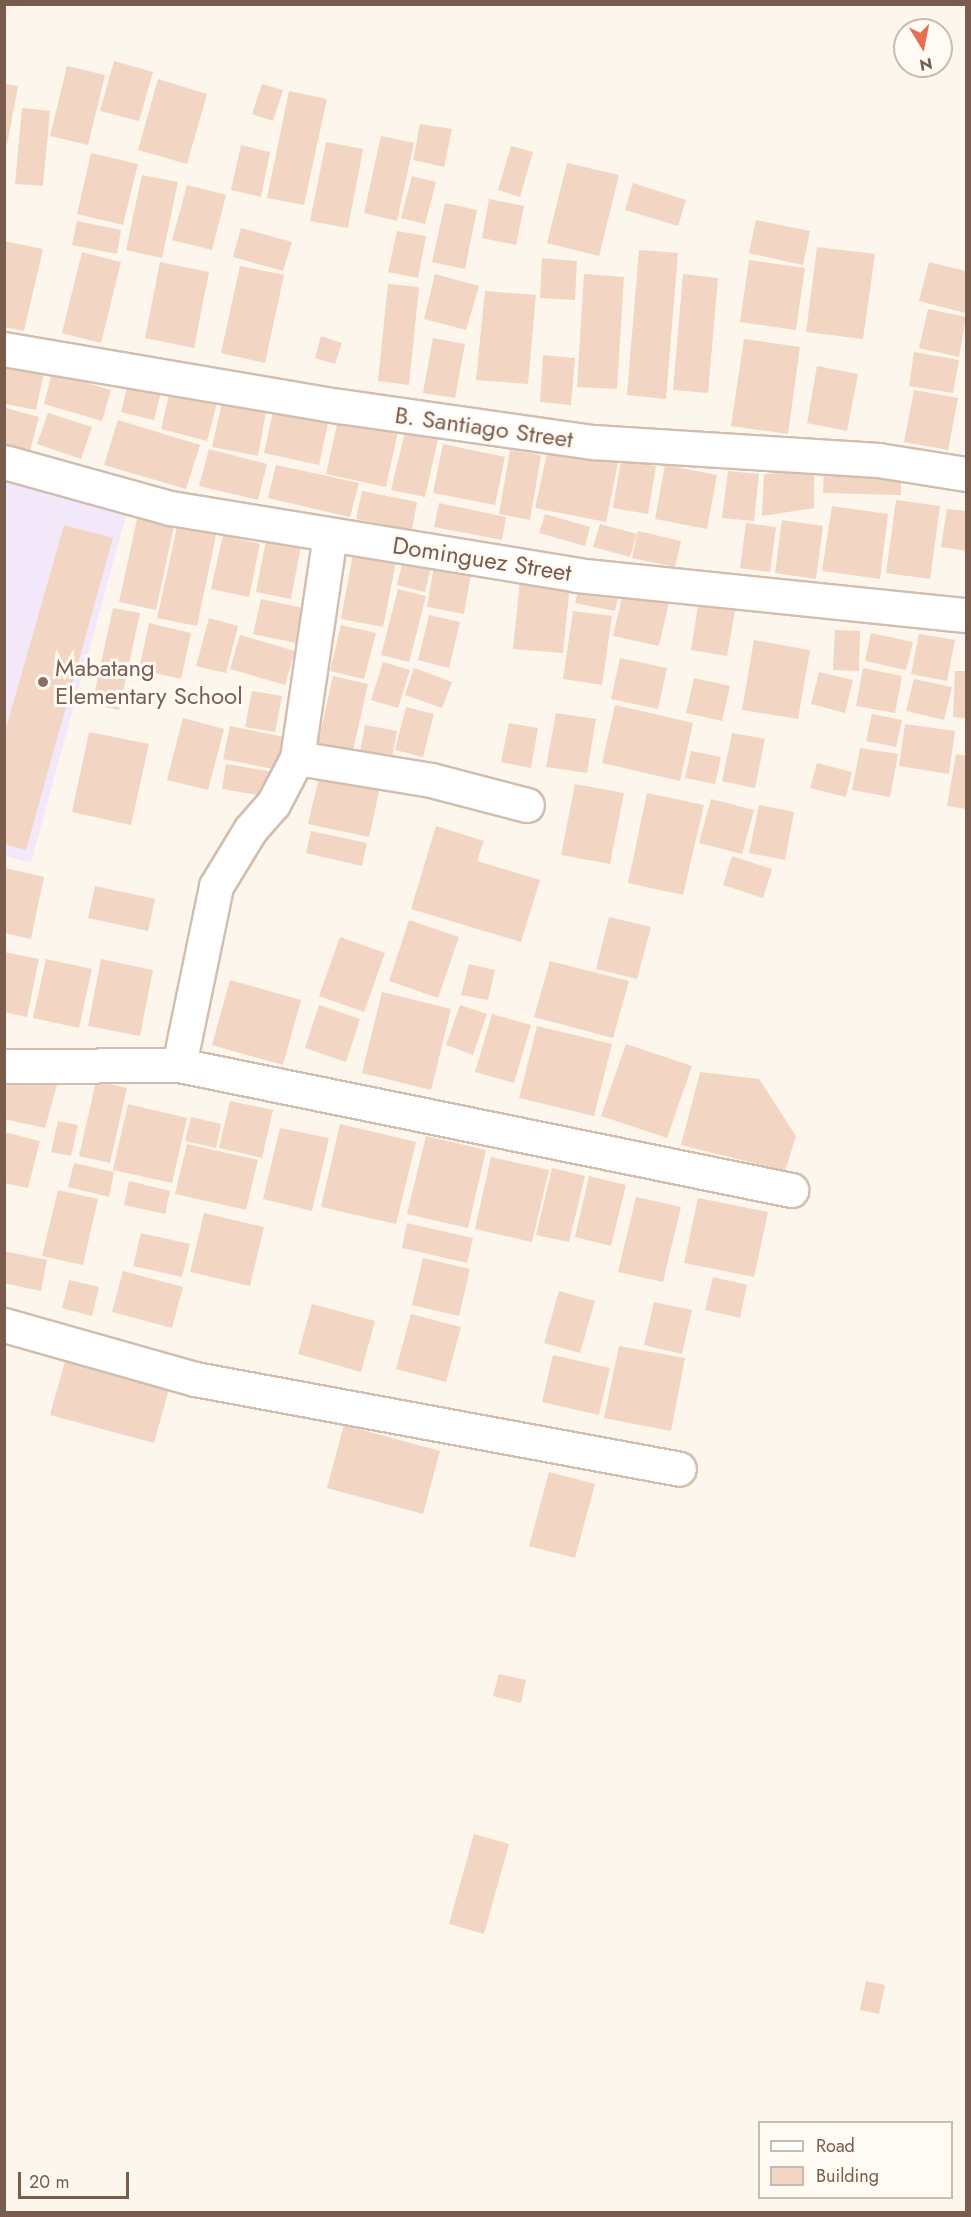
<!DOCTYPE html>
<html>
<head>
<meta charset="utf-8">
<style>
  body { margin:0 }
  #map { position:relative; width:971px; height:2217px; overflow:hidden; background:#fdf6ec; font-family:Jost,sans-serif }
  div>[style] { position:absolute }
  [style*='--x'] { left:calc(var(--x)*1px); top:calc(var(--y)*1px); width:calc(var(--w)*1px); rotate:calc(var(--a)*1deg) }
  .education>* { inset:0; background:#f3e8fa }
  .building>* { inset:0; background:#f3d5c3 }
  .roads { filter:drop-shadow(2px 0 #d1beb0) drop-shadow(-2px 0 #d1beb0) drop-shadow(0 2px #d1beb0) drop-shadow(0 -2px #d1beb0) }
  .minor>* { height:33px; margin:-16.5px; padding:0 16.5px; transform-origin:16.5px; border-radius:16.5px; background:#fff }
  .secondary>* { height:33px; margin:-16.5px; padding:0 16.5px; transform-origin:16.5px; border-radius:16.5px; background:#fff }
  .dots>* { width:16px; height:16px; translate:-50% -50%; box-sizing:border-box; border:3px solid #fffaf3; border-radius:50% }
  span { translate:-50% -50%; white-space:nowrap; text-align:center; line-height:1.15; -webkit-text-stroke:6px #fffaf3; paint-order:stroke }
  .street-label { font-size:24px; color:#7a5c4d }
  .education-label { font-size:24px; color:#785e54 }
  .left { translate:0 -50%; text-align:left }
  .frame { position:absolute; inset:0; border:6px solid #7a5c4d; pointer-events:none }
  .legend { position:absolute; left:758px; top:2121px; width:195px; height:78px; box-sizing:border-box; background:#fffaf3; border:2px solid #cabbb1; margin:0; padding:8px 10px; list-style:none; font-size:18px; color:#7a5c4d }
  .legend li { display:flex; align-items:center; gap:12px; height:30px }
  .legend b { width:30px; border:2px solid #cabbb1 }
  .north { position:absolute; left:893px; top:18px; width:60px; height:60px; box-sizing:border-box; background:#fffaf3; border:2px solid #cabbb1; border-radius:50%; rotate:170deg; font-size:16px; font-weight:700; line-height:24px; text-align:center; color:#7a5c4d }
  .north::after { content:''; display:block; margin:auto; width:21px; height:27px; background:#e76f51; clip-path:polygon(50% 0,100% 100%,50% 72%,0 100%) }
  .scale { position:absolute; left:18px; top:2172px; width:111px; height:27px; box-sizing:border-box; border:3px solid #7a5c4d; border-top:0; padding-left:8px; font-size:18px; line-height:21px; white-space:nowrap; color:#7a5c4d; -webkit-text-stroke:4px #fffaf3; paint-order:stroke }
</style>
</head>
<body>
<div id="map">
  <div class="education">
    <div style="clip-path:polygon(4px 471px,128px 508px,31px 863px,5px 856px)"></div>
  </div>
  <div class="building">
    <div style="clip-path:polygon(114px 61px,153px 72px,139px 121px,100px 111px)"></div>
    <div style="clip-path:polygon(67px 66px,105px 75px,88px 145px,50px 136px)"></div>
    <div style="clip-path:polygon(158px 79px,207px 94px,187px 164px,138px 150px)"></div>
    <div style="clip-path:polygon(4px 84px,18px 86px,7px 145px,4px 144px)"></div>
    <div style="clip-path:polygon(262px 84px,283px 90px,273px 121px,252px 114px)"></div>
    <div style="clip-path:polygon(289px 91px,327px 99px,304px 205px,267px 198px)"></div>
    <div style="clip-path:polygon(22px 108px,50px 111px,43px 186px,15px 184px)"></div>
    <div style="clip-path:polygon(420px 124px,452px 129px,444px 167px,413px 160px)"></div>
    <div style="clip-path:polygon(381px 136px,414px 143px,397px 221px,364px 213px)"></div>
    <div style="clip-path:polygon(326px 142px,363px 149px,348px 228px,310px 221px)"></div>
    <div style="clip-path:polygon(241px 145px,270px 152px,261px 197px,231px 190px)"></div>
    <div style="clip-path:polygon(511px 146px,533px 152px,520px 197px,498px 190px)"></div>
    <div style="clip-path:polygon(91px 153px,138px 164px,123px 225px,77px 214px)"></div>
    <div style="clip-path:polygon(567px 163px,619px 175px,599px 256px,547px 243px)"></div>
    <div style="clip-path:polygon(142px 175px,178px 182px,162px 258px,126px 250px)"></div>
    <div style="clip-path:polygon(412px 176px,436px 182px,425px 224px,401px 218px)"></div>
    <div style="clip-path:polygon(633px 183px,686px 200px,678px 226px,625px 210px)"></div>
    <div style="clip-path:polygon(187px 185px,226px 195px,212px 250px,172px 240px)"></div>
    <div style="clip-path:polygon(489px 199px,524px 206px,516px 245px,482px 238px)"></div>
    <div style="clip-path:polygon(445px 203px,477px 210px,465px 269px,432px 262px)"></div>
    <div style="clip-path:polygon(756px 220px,810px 231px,803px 265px,749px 253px)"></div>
    <div style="clip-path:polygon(77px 221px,121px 230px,117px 254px,72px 245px)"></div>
    <div style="clip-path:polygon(241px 228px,292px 242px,283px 271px,233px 257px)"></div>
    <div style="clip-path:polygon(397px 231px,426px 236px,418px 278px,388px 272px)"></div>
    <div style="clip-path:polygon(4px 241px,43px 249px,24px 331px,4px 327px)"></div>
    <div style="clip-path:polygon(817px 247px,875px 254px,863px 339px,806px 332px)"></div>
    <div style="clip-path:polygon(639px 250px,678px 253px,666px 399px,627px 395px)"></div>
    <div style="clip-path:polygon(82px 252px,121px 262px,101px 343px,62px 333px)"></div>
    <div style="clip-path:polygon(542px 258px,577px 261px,575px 300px,540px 298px)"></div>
    <div style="clip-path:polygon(749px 260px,805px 268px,796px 330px,740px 322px)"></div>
    <div style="clip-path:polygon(160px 262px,209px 272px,194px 348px,145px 338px)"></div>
    <div style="clip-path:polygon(929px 262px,966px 271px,966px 313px,919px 301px)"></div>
    <div style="clip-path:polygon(240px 266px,284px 275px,265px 363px,221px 353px)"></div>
    <div style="clip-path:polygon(435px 274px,479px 286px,466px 330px,424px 319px)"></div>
    <div style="clip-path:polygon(584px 274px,624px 277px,617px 389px,577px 387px)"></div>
    <div style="clip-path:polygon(683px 274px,718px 278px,708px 393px,673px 390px)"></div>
    <div style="clip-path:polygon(388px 284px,419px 287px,409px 385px,378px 381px)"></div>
    <div style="clip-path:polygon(485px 291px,536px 295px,528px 384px,476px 380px)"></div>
    <div style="clip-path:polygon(928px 309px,966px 317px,959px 357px,919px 348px)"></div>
    <div style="clip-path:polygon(321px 336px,342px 343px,335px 364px,315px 358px)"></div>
    <div style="clip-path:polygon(433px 338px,465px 344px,455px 398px,423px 393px)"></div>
    <div style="clip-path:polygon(744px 339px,800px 347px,788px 434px,731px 426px)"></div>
    <div style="clip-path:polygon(914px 352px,959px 360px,953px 393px,909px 386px)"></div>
    <div style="clip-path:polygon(543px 355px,575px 358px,571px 405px,540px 402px)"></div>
    <div style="clip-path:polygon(5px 359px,45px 368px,36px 410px,5px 404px)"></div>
    <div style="clip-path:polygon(817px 366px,858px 374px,847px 431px,807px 423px)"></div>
    <div style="clip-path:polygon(52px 373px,111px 390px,102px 421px,44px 404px)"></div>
    <div style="clip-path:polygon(128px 384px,161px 392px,154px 420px,121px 412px)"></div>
    <div style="clip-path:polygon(914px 390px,958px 398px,948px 450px,904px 442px)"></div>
    <div style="clip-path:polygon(170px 391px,217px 403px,207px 441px,161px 429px)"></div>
    <div style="clip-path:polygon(222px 403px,266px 412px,258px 456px,212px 447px)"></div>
    <div style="clip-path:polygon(6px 408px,39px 417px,30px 451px,4px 445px)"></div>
    <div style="clip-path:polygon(273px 411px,328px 423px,319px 465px,264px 453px)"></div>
    <div style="clip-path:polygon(48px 413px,92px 427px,81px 459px,37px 444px)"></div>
    <div style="clip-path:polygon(118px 420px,200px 445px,186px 489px,104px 465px)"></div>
    <div style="clip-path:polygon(338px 420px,398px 432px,386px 487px,326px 474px)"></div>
    <div style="clip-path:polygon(405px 432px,438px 439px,425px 497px,391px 490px)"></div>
    <div style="clip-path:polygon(443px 444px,505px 457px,495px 505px,433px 493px)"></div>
    <div style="clip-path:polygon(209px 449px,267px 464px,258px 500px,199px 486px)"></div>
    <div style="clip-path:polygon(548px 449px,618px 463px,606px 522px,535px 508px)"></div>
    <div style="clip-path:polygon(510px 450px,541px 455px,530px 520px,499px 514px)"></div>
    <div style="clip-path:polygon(621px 460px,656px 466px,648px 514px,613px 508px)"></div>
    <div style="clip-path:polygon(276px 465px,359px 483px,350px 517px,268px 498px)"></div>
    <div style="clip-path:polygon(665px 465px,717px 475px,707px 529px,655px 519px)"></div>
    <div style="clip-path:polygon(824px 468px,901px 471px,901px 495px,823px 493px)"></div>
    <div style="clip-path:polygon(728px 471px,759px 474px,754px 521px,722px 518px)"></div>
    <div style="clip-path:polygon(814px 471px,814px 508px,762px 516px,764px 474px)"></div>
    <div style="clip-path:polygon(362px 491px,417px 502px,412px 530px,356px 519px)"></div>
    <div style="clip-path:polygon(896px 500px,940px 506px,930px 579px,886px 573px)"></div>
    <div style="clip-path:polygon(439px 503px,506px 517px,502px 540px,434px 527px)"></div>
    <div style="clip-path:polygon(832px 506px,888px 514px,880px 579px,822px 571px)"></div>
    <div style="clip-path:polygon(947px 509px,966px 511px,966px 551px,941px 547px)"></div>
    <div style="clip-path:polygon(139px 510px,176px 517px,156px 610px,119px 602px)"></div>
    <div style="clip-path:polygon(545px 514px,590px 527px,585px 546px,539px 533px)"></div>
    <div style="clip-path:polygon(179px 518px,218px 526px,197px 626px,157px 618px)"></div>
    <div style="clip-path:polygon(782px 520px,823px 526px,816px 579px,775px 573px)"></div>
    <div style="clip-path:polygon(746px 523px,776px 527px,770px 572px,740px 568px)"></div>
    <div style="clip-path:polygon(600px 524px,637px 534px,630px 557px,593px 547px)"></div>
    <div style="clip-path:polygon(64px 525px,113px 538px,26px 850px,4px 844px,4px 735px)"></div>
    <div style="clip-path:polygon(638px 531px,681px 541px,675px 567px,632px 558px)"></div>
    <div style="clip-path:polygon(223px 535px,260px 544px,249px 597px,211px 589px)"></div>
    <div style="clip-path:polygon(266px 540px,301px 546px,291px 599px,256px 592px)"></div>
    <div style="clip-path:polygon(353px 554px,396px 562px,383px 627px,341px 619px)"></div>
    <div style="clip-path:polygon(404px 556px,432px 563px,425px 592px,397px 585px)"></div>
    <div style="clip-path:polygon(434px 566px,471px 573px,464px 614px,427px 607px)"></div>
    <div style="clip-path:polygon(520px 580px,570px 584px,563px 653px,513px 649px)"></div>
    <div style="clip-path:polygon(580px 583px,619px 592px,615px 611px,575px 603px)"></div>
    <div style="clip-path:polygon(624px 588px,670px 598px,659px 646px,613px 636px)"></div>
    <div style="clip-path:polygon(398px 589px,426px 596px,409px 662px,381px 655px)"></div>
    <div style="clip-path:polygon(261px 599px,308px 609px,301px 644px,253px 634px)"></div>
    <div style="clip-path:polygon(698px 605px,735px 611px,727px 656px,691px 650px)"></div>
    <div style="clip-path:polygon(113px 608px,140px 613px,119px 710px,92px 704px)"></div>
    <div style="clip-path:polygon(573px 611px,612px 616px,602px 685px,563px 679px)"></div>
    <div style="clip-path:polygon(429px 615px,460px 622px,449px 668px,418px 660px)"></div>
    <div style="clip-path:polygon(209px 618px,238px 626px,226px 673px,196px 666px)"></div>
    <div style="clip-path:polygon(149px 623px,191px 633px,181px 679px,139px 669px)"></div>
    <div style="clip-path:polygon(341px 625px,376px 633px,364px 679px,330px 671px)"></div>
    <div style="clip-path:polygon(835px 630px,860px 631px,859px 671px,833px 670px)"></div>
    <div style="clip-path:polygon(871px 633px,913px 642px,906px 670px,865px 661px)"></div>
    <div style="clip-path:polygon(919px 634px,955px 640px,947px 681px,911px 674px)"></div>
    <div style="clip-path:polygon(240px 635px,295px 651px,285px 685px,230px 669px)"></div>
    <div style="clip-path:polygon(754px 640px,810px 650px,798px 719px,742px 710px)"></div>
    <div style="clip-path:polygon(620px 658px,667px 668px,658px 709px,611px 699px)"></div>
    <div style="clip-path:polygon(383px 662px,410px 670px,398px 708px,371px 700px)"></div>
    <div style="clip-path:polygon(414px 668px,452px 682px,442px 708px,405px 695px)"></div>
    <div style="clip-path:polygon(863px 668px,902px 676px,895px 713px,856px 706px)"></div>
    <div style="clip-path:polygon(955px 671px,966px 671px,966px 718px,953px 717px)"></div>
    <div style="clip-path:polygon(819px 672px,853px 680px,845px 713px,811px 704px)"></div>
    <div style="clip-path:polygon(333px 676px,368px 684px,353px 751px,318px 743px)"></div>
    <div style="clip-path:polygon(694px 678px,730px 686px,722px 721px,686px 713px)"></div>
    <div style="clip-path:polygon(914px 679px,952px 687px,944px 720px,906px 711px)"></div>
    <div style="clip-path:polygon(252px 691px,282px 696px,275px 732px,245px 727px)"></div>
    <div style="clip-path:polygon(615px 705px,693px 723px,680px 781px,602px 763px)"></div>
    <div style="clip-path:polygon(406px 707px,434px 714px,423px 757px,395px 750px)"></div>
    <div style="clip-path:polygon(556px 713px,596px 719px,587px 773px,546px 767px)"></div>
    <div style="clip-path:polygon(872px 714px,902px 720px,896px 747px,866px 741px)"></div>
    <div style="clip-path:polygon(183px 718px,224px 729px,208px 790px,167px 780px)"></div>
    <div style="clip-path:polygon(509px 723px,538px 728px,531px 768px,501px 762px)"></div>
    <div style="clip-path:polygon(905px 724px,955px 731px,949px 774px,899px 766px)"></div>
    <div style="clip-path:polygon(365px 725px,397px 731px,392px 758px,360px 752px)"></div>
    <div style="clip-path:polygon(230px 726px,284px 737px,278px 770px,223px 759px)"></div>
    <div style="clip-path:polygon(89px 732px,149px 744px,131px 825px,72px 812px)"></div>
    <div style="clip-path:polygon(732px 733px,765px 739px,755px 788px,722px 781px)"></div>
    <div style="clip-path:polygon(860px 748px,898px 754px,890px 797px,852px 790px)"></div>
    <div style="clip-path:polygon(691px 751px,721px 757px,715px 784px,685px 778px)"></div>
    <div style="clip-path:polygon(956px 754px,966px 756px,966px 809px,947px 806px)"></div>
    <div style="clip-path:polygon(817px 763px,852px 772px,846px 797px,810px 788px)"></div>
    <div style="clip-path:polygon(226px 764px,274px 772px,270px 797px,222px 789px)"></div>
    <div style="clip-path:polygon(321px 769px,381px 783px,369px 837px,308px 824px)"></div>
    <div style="clip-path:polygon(575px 784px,624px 793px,610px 864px,561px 855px)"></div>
    <div style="clip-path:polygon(647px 793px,704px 805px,683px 895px,628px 883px)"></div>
    <div style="clip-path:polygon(711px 799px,754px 810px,742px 854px,699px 843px)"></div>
    <div style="clip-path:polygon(759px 805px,794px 812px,785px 860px,749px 853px)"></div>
    <div style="clip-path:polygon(436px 826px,484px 841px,477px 861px,540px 880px,521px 942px,411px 909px)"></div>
    <div style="clip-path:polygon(311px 831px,367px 843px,362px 866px,306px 853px)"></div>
    <div style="clip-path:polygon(732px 856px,772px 869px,763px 898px,723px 885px)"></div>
    <div style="clip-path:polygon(5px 868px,44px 877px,31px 939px,4px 933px)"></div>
    <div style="clip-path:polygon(95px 886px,155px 899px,148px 931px,88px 918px)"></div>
    <div style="clip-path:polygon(609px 917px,651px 927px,637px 979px,596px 969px)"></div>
    <div style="clip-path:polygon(409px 920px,459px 937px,438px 998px,389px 981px)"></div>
    <div style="clip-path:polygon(340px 937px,385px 953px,364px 1012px,319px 996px)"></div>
    <div style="clip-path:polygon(4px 952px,39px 959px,27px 1017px,4px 1012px)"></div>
    <div style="clip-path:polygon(46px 959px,92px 969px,79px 1028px,33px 1018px)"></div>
    <div style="clip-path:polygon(101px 959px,153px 970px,140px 1036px,88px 1026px)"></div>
    <div style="clip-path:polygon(550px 961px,629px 981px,613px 1038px,534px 1017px)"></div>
    <div style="clip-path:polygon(469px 964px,495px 970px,488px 1000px,461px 995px)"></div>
    <div style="clip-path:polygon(230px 980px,301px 1000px,283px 1065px,212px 1045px)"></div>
    <div style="clip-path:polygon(382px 992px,451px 1009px,431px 1090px,362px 1073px)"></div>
    <div style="clip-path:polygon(319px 1005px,360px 1019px,346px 1062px,305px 1048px)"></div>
    <div style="clip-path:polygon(460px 1005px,487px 1014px,473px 1055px,446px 1045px)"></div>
    <div style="clip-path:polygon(492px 1014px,531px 1025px,514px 1083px,475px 1072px)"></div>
    <div style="clip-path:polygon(537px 1026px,612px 1044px,594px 1116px,519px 1098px)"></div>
    <div style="clip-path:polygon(626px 1044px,692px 1066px,667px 1138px,601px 1116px)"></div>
    <div style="clip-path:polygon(700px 1072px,759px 1079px,796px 1136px,785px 1171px,681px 1145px)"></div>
    <div style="clip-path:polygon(96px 1081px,127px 1088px,110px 1163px,79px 1156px)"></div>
    <div style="clip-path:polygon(4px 1084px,57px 1085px,45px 1128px,4px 1119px)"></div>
    <div style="clip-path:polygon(230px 1101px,273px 1110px,262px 1158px,219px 1148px)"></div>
    <div style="clip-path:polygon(128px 1104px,187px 1118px,172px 1183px,113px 1170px)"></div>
    <div style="clip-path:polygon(191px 1117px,221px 1124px,216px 1148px,185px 1141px)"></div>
    <div style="clip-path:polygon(58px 1121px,78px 1125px,71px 1156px,51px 1152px)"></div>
    <div style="clip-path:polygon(340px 1124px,416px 1142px,396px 1224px,321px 1207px)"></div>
    <div style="clip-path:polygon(280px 1128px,329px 1138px,312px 1211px,263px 1199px)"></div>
    <div style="clip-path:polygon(4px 1132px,40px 1141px,28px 1188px,4px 1183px)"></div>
    <div style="clip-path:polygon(426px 1136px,486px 1150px,468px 1228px,407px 1214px)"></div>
    <div style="clip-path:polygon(187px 1144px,258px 1160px,246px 1210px,175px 1194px)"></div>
    <div style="clip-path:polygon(491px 1157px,549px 1170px,532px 1242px,475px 1229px)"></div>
    <div style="clip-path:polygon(74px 1163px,114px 1172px,109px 1197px,68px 1187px)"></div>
    <div style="clip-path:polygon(552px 1168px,585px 1176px,569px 1242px,536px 1235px)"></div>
    <div style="clip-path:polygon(589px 1176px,626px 1185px,611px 1246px,575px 1237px)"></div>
    <div style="clip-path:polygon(129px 1181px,170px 1191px,165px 1214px,124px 1205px)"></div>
    <div style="clip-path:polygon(58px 1190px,98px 1199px,83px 1265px,42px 1256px)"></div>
    <div style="clip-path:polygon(636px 1197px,681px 1207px,663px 1282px,618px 1272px)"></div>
    <div style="clip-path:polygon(698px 1198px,768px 1212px,754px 1277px,684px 1263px)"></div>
    <div style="clip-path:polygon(204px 1213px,264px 1227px,250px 1286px,190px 1272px)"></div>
    <div style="clip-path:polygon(407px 1223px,473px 1238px,467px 1263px,402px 1248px)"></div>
    <div style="clip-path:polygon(141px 1233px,190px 1244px,182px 1277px,133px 1266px)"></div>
    <div style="clip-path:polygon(4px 1251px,47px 1260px,41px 1291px,4px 1283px)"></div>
    <div style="clip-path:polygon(423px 1258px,470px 1269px,459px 1316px,412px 1305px)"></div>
    <div style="clip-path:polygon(123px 1271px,183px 1287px,172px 1328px,112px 1312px)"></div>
    <div style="clip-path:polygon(713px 1277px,747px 1285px,740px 1318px,705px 1310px)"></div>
    <div style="clip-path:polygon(69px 1280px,99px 1287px,92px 1316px,62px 1308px)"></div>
    <div style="clip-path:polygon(559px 1291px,595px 1301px,580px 1353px,544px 1343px)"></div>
    <div style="clip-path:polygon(654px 1302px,692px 1310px,682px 1354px,644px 1345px)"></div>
    <div style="clip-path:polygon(312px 1304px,375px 1321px,361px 1372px,298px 1354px)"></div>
    <div style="clip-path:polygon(411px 1314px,461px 1327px,446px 1382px,396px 1369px)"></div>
    <div style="clip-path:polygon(619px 1346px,685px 1358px,671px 1431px,604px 1418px)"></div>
    <div style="clip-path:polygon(553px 1355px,610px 1368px,599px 1415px,542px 1402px)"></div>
    <div style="clip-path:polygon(65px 1361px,169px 1389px,154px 1443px,50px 1415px)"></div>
    <div style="clip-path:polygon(344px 1425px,440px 1451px,423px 1514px,327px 1488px)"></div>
    <div style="clip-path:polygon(549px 1472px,595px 1484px,575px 1558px,529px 1546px)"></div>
    <div style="clip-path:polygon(499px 1674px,526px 1680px,521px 1703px,493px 1696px)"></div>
    <div style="clip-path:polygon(474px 1834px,509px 1844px,484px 1934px,449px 1924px)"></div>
    <div style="clip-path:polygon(866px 1981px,885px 1985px,879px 2014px,860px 2010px)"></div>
  </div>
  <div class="roads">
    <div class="minor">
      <div style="--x:4;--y:462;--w:172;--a:15.5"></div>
      <div style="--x:170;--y:508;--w:412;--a:9.3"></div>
      <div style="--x:577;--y:575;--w:391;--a:5.9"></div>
      <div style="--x:297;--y:758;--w:136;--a:9.3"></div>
      <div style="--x:431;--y:780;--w:99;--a:14.6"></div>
      <div style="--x:179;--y:1065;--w:183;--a:-78.3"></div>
      <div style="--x:216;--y:886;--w:66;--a:-58.7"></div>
      <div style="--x:250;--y:830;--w:35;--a:-49"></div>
      <div style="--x:273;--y:804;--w:52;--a:-62.4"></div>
      <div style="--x:297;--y:758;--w:225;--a:-81.6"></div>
      <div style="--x:4;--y:1066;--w:175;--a:-0.3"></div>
      <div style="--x:179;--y:1065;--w:625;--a:11.54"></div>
      <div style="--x:4;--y:1325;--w:198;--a:15.8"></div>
      <div style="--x:195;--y:1379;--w:492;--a:10.5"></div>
    </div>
    <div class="secondary">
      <div style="--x:4;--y:349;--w:340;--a:9.7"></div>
      <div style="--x:339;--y:406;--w:257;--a:8.1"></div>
      <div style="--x:593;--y:442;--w:286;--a:3.6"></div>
      <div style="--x:878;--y:460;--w:89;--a:9"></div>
    </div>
  </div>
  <div class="dots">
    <div style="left:43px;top:682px;background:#8d6e63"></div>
  </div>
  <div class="street-label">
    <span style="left:484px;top:427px;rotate:8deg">B. Santiago Street</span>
    <span style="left:482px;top:559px;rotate:9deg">Dominguez Street</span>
  </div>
  <div class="education-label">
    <span class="left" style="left:55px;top:682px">Mabatang<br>Elementary School</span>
  </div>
  <div class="frame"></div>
  <ul class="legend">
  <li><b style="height:8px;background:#fff"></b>Road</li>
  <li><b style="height:16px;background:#f3d5c3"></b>Building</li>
  </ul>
  <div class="north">N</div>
  <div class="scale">20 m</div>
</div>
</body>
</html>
